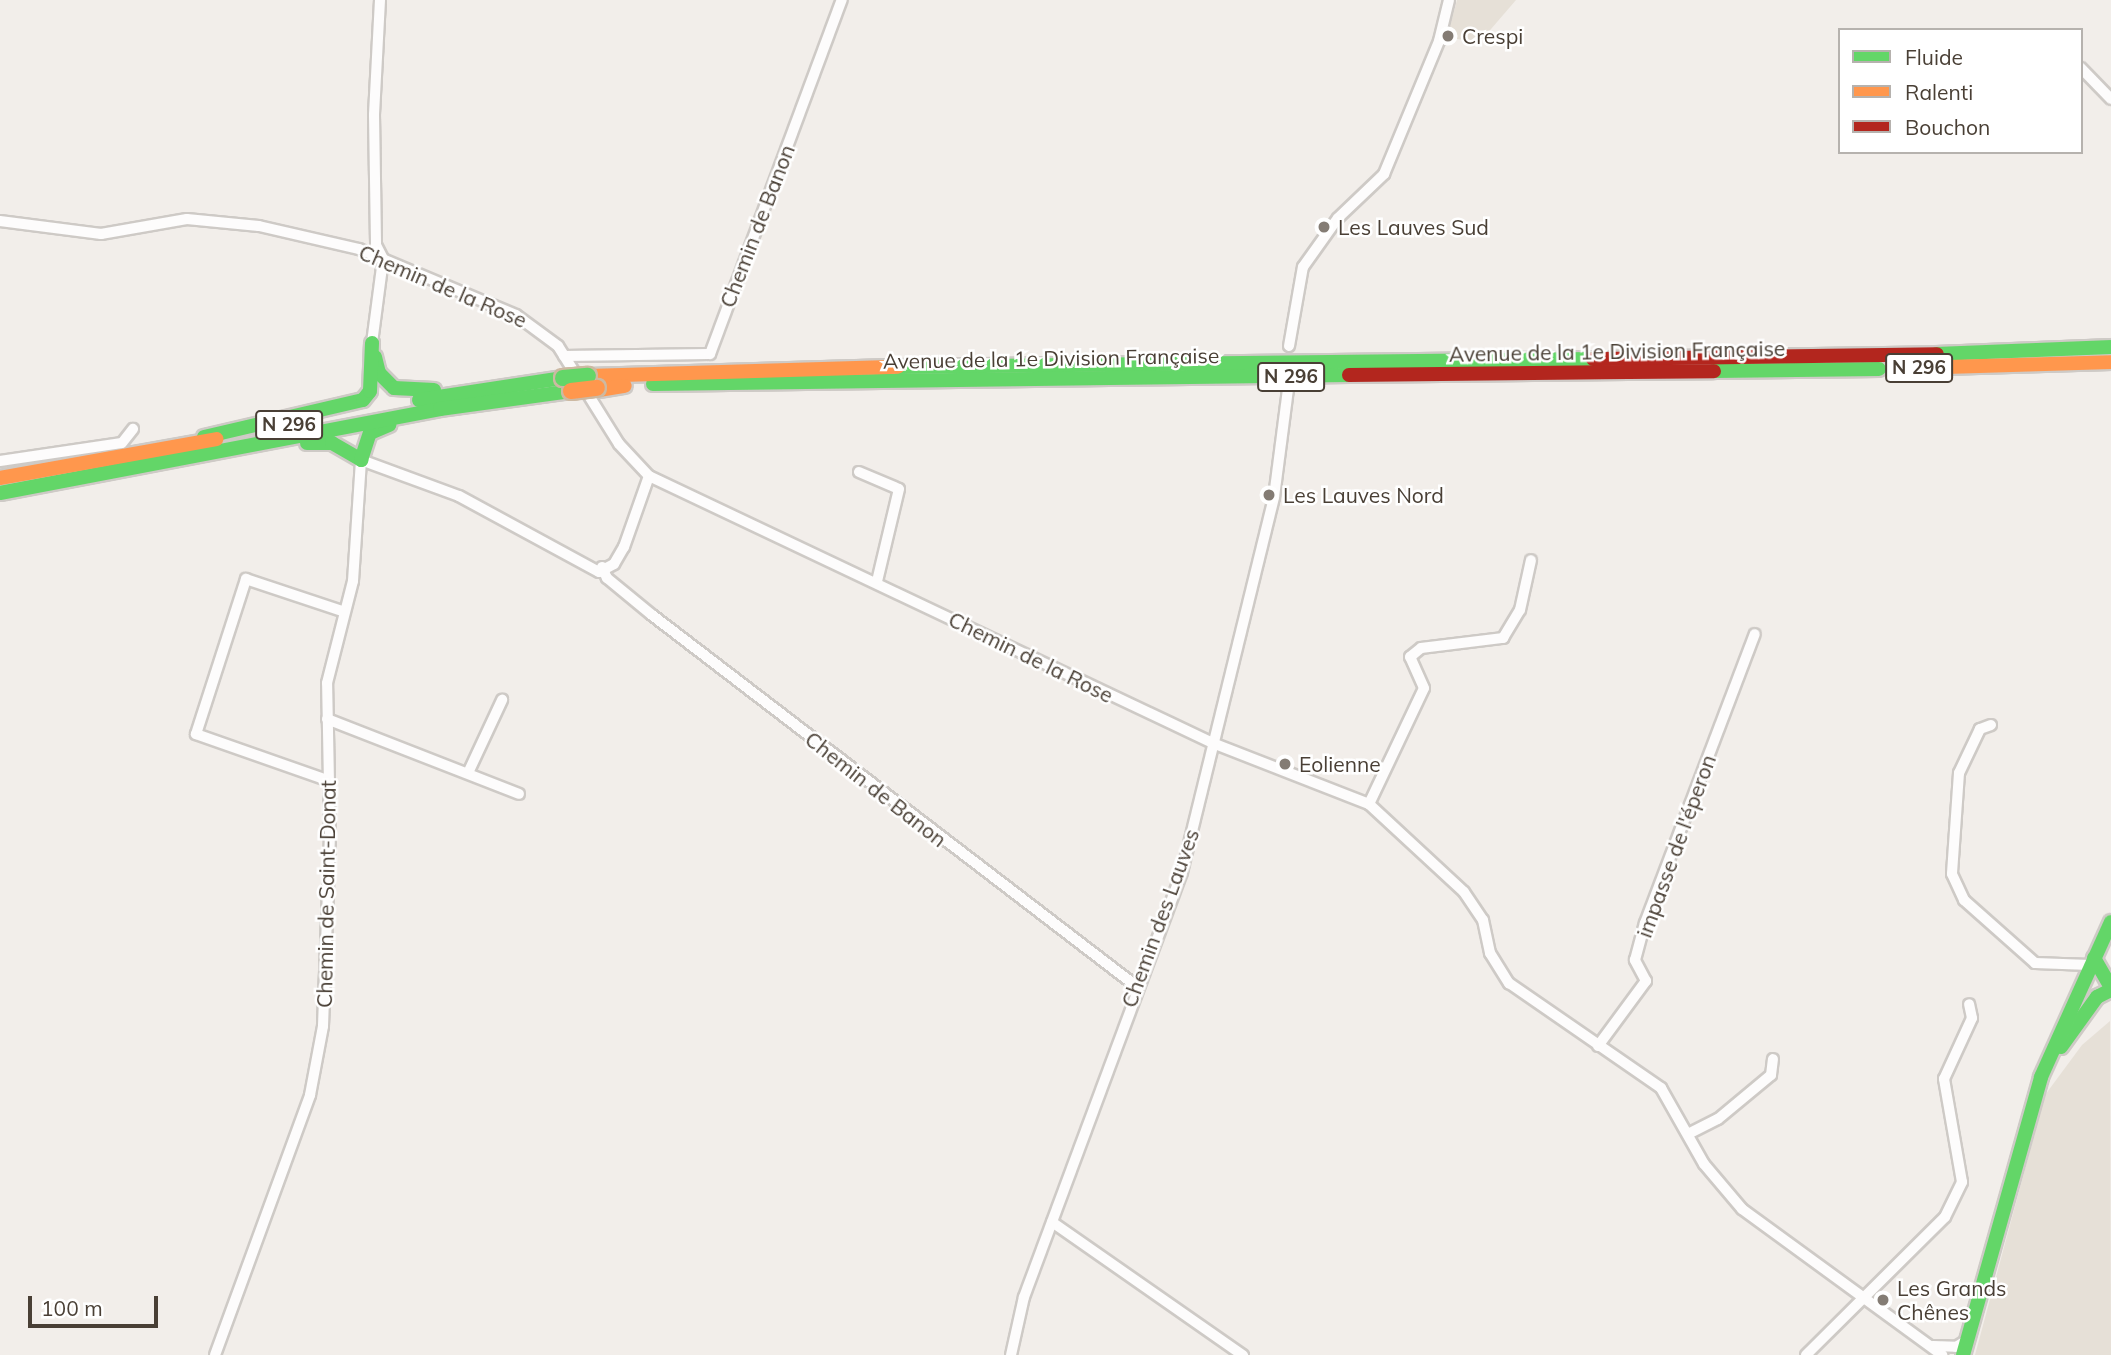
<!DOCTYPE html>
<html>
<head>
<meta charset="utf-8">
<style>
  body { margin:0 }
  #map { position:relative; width:2111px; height:1355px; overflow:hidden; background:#f2eeea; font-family:Mulish,sans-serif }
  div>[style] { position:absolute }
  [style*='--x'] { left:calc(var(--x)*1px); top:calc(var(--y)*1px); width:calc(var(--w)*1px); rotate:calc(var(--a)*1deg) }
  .residential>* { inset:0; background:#e6e0d7 }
  .roads { filter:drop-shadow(2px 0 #cecac6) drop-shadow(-2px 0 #cecac6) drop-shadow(0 2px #cecac6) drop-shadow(0 -2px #cecac6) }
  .street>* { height:10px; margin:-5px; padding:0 5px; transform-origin:5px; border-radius:5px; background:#fdfcfc }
  .fast>* { height:14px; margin:-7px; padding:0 7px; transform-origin:7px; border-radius:7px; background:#63d668 }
  .slow>* { height:14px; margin:-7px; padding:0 7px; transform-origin:7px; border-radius:7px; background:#ff974d }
  .jam>* { height:14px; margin:-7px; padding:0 7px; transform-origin:7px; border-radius:7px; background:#b3261e }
  .bridges { filter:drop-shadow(2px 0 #cdb9a2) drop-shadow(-2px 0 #cdb9a2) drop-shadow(0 2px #cdb9a2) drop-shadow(0 -2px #cdb9a2) }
  .fast-bridge>* { height:16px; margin:-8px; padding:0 8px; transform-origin:8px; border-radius:8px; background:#63d668 }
  .slow-bridge>* { height:16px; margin:-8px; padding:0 8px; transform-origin:8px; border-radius:8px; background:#ff974d }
  .dots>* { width:19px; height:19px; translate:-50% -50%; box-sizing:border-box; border:4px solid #fff; border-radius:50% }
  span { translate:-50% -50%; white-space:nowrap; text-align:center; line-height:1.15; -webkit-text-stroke:5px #fff; paint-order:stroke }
  .shield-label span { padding:2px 5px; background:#fff; border:2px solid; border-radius:5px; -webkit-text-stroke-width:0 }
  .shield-label { font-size:19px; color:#493f35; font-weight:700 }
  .poi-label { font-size:21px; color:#493f35 }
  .left { translate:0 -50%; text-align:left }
  .street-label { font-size:21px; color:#493f35 }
  .legend { position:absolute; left:1838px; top:28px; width:245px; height:126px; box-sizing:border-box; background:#fff; border:2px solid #b6b2ae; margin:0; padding:9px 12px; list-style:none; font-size:21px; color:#493f35 }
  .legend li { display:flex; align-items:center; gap:14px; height:35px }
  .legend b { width:35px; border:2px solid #b6b2ae }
  .scale { position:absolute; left:28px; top:1296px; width:130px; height:32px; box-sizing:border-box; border:4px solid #493f35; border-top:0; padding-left:9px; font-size:21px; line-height:24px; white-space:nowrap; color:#493f35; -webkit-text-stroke:5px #fff; paint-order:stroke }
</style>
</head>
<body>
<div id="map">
  <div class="residential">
    <div style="clip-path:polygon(1457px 0,1516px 0,1479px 43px,1447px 37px)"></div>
    <div style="clip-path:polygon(2110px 1021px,2111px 1355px,1975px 1355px,2045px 1095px,2082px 1045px)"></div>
  </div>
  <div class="roads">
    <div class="street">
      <div style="--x:380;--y:0;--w:115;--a:93"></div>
      <div style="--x:374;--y:115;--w:130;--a:89.1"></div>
      <div style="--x:376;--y:245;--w:16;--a:63"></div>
      <div style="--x:2081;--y:68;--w:43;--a:45.9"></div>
      <div style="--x:0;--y:221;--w:102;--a:7.3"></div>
      <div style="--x:101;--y:234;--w:87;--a:-9.9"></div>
      <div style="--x:187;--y:219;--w:72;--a:5.6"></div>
      <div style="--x:259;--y:226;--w:103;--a:13"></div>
      <div style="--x:359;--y:249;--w:170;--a:22.8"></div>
      <div style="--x:516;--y:315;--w:52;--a:36.4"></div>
      <div style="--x:558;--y:346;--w:115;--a:58.1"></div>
      <div style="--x:619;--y:444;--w:44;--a:46.8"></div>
      <div style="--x:649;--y:476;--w:626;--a:25.34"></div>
      <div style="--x:1215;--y:744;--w:165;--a:21.3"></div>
      <div style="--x:1369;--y:804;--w:129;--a:42.8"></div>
      <div style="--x:1464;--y:892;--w:34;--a:56"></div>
      <div style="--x:1483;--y:920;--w:34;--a:78"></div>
      <div style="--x:1490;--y:953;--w:36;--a:58"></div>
      <div style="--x:1509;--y:983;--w:185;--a:34.6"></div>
      <div style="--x:1661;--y:1088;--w:87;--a:60.5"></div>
      <div style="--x:1704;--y:1164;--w:59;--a:49.8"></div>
      <div style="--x:1742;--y:1209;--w:248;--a:36.1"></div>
      <div style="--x:372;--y:343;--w:85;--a:-82.5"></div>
      <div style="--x:1289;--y:346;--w:80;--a:-80"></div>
      <div style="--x:1303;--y:267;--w:60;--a:-54.5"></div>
      <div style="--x:1338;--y:218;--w:64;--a:-43.7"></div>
      <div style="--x:1384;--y:174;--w:144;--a:-67.5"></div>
      <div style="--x:1439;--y:41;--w:42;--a:-76.3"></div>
      <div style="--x:564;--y:356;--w:146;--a:-0.8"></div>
      <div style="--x:710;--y:354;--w:378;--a:-69.6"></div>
      <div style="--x:0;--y:461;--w:123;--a:-8.4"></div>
      <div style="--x:122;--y:443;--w:18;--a:-52"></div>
      <div style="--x:859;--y:472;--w:43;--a:23"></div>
      <div style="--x:899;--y:489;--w:95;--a:103.4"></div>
      <div style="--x:602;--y:567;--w:12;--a:66"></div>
      <div style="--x:607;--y:578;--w:58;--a:39.4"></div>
      <div style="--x:652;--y:615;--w:610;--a:37.47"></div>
      <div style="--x:327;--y:719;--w:206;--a:21.3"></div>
      <div style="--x:1991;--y:725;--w:12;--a:160"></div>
      <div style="--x:1980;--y:729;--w:49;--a:115.5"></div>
      <div style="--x:1959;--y:773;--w:101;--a:94"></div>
      <div style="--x:1952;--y:874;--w:29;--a:65"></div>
      <div style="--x:1964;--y:900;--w:95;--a:41.6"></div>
      <div style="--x:2035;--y:963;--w:55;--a:2.1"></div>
      <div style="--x:468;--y:773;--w:81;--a:-65"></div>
      <div style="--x:327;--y:780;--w:139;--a:-160.7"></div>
      <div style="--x:196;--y:734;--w:163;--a:-72.1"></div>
      <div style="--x:246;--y:579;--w:101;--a:18.4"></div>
      <div style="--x:1369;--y:804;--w:128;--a:-64.6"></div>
      <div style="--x:1424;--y:688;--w:34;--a:-114"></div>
      <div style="--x:1410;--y:657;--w:14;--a:-39"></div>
      <div style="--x:1421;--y:648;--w:83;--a:-7"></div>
      <div style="--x:1503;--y:638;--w:33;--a:-59"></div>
      <div style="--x:1520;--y:610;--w:51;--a:-77.6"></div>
      <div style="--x:1598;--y:1046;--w:81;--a:-53.6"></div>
      <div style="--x:1646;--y:981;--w:24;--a:-118"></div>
      <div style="--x:1635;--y:960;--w:38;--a:-75"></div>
      <div style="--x:1645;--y:923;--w:309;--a:-69.2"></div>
      <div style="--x:1690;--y:1133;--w:31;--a:-27"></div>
      <div style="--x:1718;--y:1119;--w:69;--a:-39.7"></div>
      <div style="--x:1771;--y:1075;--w:16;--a:-83"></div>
      <div style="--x:1052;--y:1222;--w:233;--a:34.9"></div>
      <div style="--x:1933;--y:1346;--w:23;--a:2"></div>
      <div style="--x:1956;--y:1347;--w:15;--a:-32"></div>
      <div style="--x:215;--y:1355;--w:277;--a:-69.9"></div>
      <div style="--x:310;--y:1095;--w:70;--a:-79.3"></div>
      <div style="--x:323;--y:1026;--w:191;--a:-87.9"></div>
      <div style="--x:330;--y:835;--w:152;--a:-91.1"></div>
      <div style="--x:327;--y:683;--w:105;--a:-75.7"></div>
      <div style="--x:353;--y:581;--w:121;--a:-86.2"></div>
      <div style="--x:361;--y:460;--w:104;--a:20.2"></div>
      <div style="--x:459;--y:496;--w:159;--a:28.5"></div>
      <div style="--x:599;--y:572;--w:17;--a:-28"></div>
      <div style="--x:614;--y:564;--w:20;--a:-60"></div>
      <div style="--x:624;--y:547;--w:75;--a:-70.6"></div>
      <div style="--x:1011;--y:1355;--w:59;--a:-77.4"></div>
      <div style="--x:1024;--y:1297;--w:453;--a:-69.6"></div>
      <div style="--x:1182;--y:872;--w:386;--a:-76.2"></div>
      <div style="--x:1274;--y:497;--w:109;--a:-82.6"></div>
      <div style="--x:1806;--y:1355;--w:196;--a:-44.8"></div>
      <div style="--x:1945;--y:1217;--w:39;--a:-64"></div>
      <div style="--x:1962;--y:1182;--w:105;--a:-99.9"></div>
      <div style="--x:1944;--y:1079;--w:67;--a:-65.3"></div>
      <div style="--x:1972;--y:1018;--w:14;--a:-102"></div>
    </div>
    <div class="fast">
      <div style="--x:1937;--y:354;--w:174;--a:-2.3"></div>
      <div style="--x:375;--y:357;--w:16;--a:76"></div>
      <div style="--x:379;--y:373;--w:21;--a:45"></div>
      <div style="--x:394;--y:388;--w:40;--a:2.9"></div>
      <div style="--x:898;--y:367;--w:695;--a:-0.66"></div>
      <div style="--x:1714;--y:371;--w:165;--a:-0.7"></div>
      <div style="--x:653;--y:384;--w:696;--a:-0.74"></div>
      <div style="--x:419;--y:400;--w:146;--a:-8.7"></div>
      <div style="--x:204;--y:437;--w:163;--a:-13.1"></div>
      <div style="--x:363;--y:400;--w:11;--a:-52"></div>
      <div style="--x:370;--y:391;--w:48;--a:-87.6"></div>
      <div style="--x:307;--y:443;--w:25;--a:0"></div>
      <div style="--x:332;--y:443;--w:34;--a:30"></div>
      <div style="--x:361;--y:460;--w:28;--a:-72"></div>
      <div style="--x:370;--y:433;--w:21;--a:-23"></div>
      <div style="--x:0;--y:493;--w:448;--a:-10.8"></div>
      <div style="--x:440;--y:409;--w:132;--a:-7.8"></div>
      <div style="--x:2094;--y:958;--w:34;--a:60"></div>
      <div style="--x:2061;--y:1047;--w:62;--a:-54.2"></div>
      <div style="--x:2097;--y:997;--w:16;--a:-27"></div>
      <div style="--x:1963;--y:1355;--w:289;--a:-74.3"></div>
      <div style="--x:2041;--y:1077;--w:170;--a:-65.7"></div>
    </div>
    <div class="slow">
      <div style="--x:1913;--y:368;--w:198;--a:-1.7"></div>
      <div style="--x:588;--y:376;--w:310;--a:-1.7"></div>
      <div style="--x:599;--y:390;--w:26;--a:-9"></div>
      <div style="--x:0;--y:478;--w:220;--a:-10.2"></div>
    </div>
    <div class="jam">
      <div style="--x:1593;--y:359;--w:344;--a:-0.8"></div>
      <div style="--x:1349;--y:375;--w:365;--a:-0.6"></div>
    </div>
  </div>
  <div class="bridges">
    <div class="fast-bridge">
      <div style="--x:563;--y:378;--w:25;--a:-5"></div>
    </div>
    <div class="slow-bridge">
      <div style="--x:571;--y:391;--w:26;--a:-7"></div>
    </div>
  </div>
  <div class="dots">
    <div style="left:1448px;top:36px;background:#847c74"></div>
    <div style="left:1324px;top:227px;background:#847c74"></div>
    <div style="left:1269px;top:495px;background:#847c74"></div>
    <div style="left:1285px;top:764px;background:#847c74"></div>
    <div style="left:1883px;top:1300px;background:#847c74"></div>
  </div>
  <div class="shield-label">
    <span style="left:1919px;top:368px">N 296</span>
    <span style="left:1291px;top:377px">N 296</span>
    <span style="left:289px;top:425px">N 296</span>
  </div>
  <div class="poi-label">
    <span class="left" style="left:1462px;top:36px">Crespi</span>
    <span class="left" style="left:1338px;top:227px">Les Lauves Sud</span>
    <span class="left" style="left:1283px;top:495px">Les Lauves Nord</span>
    <span class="left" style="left:1299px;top:764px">Eolienne</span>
    <span class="left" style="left:1897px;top:1300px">Les Grands<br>Chênes</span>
  </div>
  <div class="street-label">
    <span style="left:757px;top:226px;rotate:-69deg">Chemin de Banon</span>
    <span style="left:443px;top:286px;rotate:23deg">Chemin de la Rose</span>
    <span style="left:1617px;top:351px;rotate:-1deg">Avenue de la 1e Division Française</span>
    <span style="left:1051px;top:358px;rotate:-1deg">Avenue de la 1e Division Française</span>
    <span style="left:1031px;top:657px;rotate:26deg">Chemin de la Rose</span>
    <span style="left:876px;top:789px;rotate:38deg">Chemin de Banon</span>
    <span style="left:1676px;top:846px;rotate:-70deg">impasse de l'éperon</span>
    <span style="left:326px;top:894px;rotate:-89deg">Chemin de Saint-Donat</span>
    <span style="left:1160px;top:918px;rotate:-70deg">Chemin des Lauves</span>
  </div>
  <ul class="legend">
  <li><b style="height:9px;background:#63d668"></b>Fluide</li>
  <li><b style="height:9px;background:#ff974d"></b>Ralenti</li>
  <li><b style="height:9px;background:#b3261e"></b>Bouchon</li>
  </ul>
  <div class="scale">100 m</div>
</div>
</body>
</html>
